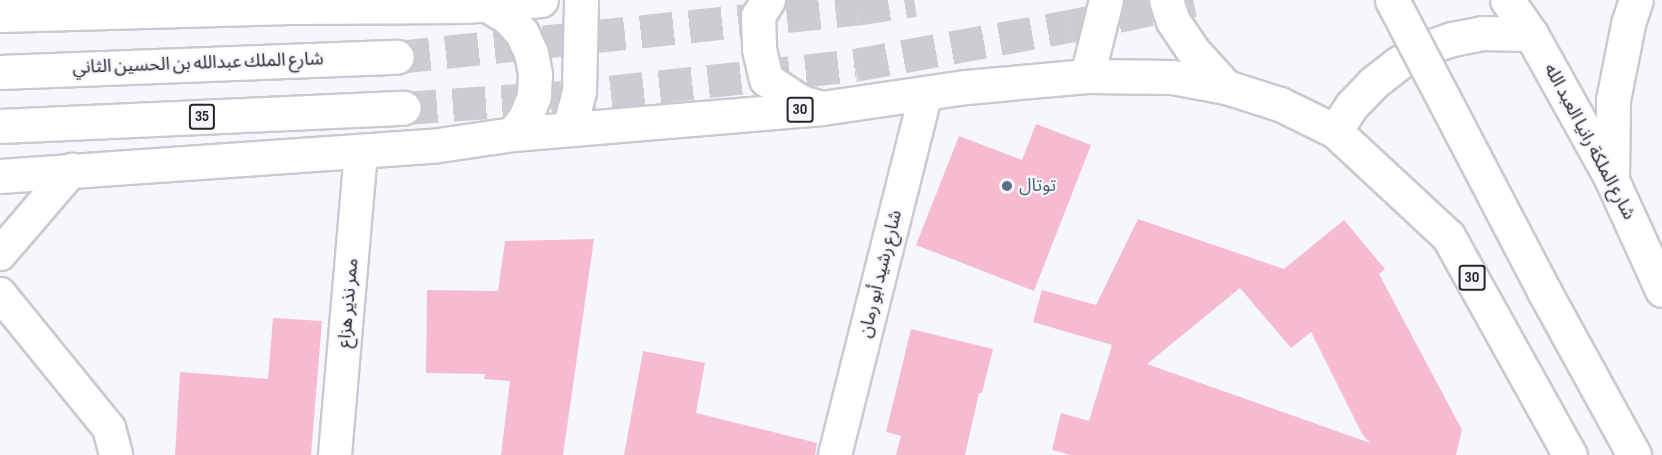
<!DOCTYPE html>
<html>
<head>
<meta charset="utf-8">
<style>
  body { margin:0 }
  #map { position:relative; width:1662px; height:455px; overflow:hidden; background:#f6f7fd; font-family:"Sofia Sans Condensed","Noto Sans Arabic",sans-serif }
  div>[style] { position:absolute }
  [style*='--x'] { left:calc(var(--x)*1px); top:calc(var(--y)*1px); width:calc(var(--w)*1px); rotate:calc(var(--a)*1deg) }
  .building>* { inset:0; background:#f6bbd1 }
  .trunk-tunnel>* { height:33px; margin-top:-16.5px; transform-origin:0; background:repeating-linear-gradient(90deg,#cccdd2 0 33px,transparent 0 49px) }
  .roads { filter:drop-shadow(2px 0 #c9cad0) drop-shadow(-2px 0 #c9cad0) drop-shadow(0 2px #c9cad0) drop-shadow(0 -2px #c9cad0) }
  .minor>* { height:32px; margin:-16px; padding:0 16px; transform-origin:16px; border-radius:16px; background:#fff }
  .primary>* { height:33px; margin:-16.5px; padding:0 16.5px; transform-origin:16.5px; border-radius:16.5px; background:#fff }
  .trunk>* { height:33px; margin:-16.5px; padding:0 16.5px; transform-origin:16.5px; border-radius:16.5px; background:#fff }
  .bridges { filter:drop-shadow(2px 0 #c9cad0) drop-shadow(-2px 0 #c9cad0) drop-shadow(0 2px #c9cad0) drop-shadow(0 -2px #c9cad0) }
  .primary-bridge>* { height:33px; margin:-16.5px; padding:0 16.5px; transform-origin:16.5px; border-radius:16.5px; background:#fff }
  .dots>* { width:16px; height:16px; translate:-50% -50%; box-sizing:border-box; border:3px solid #f6f7fd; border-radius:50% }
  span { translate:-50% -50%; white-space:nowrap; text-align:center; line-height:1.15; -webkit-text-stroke:4.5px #f6f7fd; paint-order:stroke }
  .shield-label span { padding:2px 4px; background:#f6f7fd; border:2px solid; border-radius:4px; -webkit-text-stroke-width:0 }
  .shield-label { font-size:16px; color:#252628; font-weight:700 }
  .street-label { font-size:18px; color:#252628 }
  .service-label { font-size:18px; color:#4e5e75 }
  .left { translate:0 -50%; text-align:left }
</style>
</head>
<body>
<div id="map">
  <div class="building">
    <div style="clip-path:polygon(1036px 124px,1091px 145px,1034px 291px,916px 245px,959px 136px,1022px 160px)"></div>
    <div style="clip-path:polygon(evenodd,1138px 219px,1284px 269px,1344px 220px,1385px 269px,1379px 274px,1462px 430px,1456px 455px,1071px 455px,1052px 450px,1061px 413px,1089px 421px,1112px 345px,1033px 322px,1042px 290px,1096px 305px,1138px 219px,1240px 288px,1291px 348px,1311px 332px,1362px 434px,1370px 443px,1147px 364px,1240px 288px)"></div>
    <div style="clip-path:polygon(594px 239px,563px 455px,501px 455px,510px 381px,484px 379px,485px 374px,426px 373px,427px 290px,498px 291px,505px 241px)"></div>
    <div style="clip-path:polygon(273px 318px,322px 321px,311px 455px,175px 455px,180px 372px,268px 379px)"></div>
    <div style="clip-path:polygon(911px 329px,993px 349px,982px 393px,979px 393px,965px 455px,896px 455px,901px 436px,886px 432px)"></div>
    <div style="clip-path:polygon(643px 351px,705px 363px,696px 413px,817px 443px,815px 455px,624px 455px)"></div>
  </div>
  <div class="trunk-tunnel">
    <div style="--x:397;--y:57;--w:462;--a:-6"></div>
    <div style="--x:856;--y:9;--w:59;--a:-8.8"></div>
    <div style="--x:404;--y:108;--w:158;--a:-4"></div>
    <div style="--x:562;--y:97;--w:295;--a:-6.2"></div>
    <div style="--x:855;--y:65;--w:219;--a:-10.3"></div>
    <div style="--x:1070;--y:26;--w:126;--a:-11.9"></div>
  </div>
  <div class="roads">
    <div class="minor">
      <div style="--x:0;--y:254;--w:111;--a:-49.4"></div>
      <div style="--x:0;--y:294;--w:173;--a:50.9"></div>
      <div style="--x:109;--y:428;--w:28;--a:75"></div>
      <div style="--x:335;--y:455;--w:305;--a:-85.1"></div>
      <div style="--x:835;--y:455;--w:373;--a:-75.9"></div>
    </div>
    <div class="primary">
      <div style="--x:768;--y:0;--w:19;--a:122"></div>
      <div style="--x:758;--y:16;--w:33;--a:88"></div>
      <div style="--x:759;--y:49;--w:31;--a:77"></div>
      <div style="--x:766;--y:79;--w:42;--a:33.3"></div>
      <div style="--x:801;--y:102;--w:18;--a:16"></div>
      <div style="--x:1166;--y:0;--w:22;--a:72"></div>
      <div style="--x:1173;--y:21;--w:37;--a:56"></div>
      <div style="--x:1194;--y:52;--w:47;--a:47.6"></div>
      <div style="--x:1507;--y:0;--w:42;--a:54.8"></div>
      <div style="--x:1531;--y:34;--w:165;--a:60.9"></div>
      <div style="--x:1611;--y:178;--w:123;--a:65.5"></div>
      <div style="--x:489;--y:6;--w:21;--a:31"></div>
      <div style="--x:507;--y:17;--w:22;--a:47"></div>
      <div style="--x:522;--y:33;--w:22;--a:66"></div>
      <div style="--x:531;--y:53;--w:21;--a:79"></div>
      <div style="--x:535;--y:74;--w:22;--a:93"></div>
      <div style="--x:534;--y:96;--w:22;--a:112"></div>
      <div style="--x:526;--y:116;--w:22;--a:126"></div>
      <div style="--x:0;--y:15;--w:290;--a:-1.6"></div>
      <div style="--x:290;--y:7;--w:175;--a:-0.3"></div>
      <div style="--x:465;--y:6;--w:76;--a:-4.5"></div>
      <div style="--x:1087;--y:76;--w:78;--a:-76"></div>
      <div style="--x:569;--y:129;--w:39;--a:-75"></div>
      <div style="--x:579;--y:91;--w:91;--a:-88.7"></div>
      <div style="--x:1335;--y:131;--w:31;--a:-57"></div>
      <div style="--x:1352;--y:105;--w:30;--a:-46"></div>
      <div style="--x:1373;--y:83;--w:31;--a:-38"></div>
      <div style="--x:1397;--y:64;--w:30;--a:-30"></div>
      <div style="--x:1423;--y:49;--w:31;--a:-19"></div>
      <div style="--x:1452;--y:39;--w:31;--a:-11"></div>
      <div style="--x:1482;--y:33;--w:49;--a:1.2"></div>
      <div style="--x:0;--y:176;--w:433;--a:-4"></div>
      <div style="--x:432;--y:146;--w:82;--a:-8.4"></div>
      <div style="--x:513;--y:134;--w:310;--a:-4.8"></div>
      <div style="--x:822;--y:108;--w:146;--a:-8.3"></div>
      <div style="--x:966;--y:87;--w:121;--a:-5.2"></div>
      <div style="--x:1087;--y:76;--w:85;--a:0.7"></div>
      <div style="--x:1172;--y:77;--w:55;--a:10.5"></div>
      <div style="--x:1226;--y:87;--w:57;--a:17.5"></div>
      <div style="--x:1280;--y:104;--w:61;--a:26.1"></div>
      <div style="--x:1335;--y:131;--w:154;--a:42.9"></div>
      <div style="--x:1448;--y:236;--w:251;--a:60.9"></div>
      <div style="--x:1612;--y:176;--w:76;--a:-89.2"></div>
      <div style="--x:1613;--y:100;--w:77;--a:-78.8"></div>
      <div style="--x:1628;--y:24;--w:25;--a:-72"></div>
    </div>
    <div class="trunk">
      <div style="--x:0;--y:72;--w:397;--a:-2.2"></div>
      <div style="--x:0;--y:126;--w:404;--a:-2.6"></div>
    </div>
  </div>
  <div class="bridges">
    <div class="primary-bridge">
      <div style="--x:1392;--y:0;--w:328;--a:62.4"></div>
      <div style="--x:1544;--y:291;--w:187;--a:61.2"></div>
    </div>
  </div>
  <div class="dots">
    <div style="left:1007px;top:186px;background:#5c6f8a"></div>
  </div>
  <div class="shield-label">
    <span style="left:800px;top:110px">30</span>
    <span style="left:202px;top:117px">35</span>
    <span style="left:1472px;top:278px">30</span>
  </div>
  <div class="street-label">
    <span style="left:198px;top:64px;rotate:-2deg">شارع الملك عبدالله بن الحسين الثاني</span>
    <span style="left:1589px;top:142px;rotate:62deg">شارع الملكة رانيا العبد الله</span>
    <span style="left:881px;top:274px;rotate:-76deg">شارع رشيد أبو رمان</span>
    <span style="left:349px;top:303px;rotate:-85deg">ممر نذير هزاع</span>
  </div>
  <div class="service-label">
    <span class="left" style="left:1019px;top:186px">توتال</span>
  </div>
</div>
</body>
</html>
